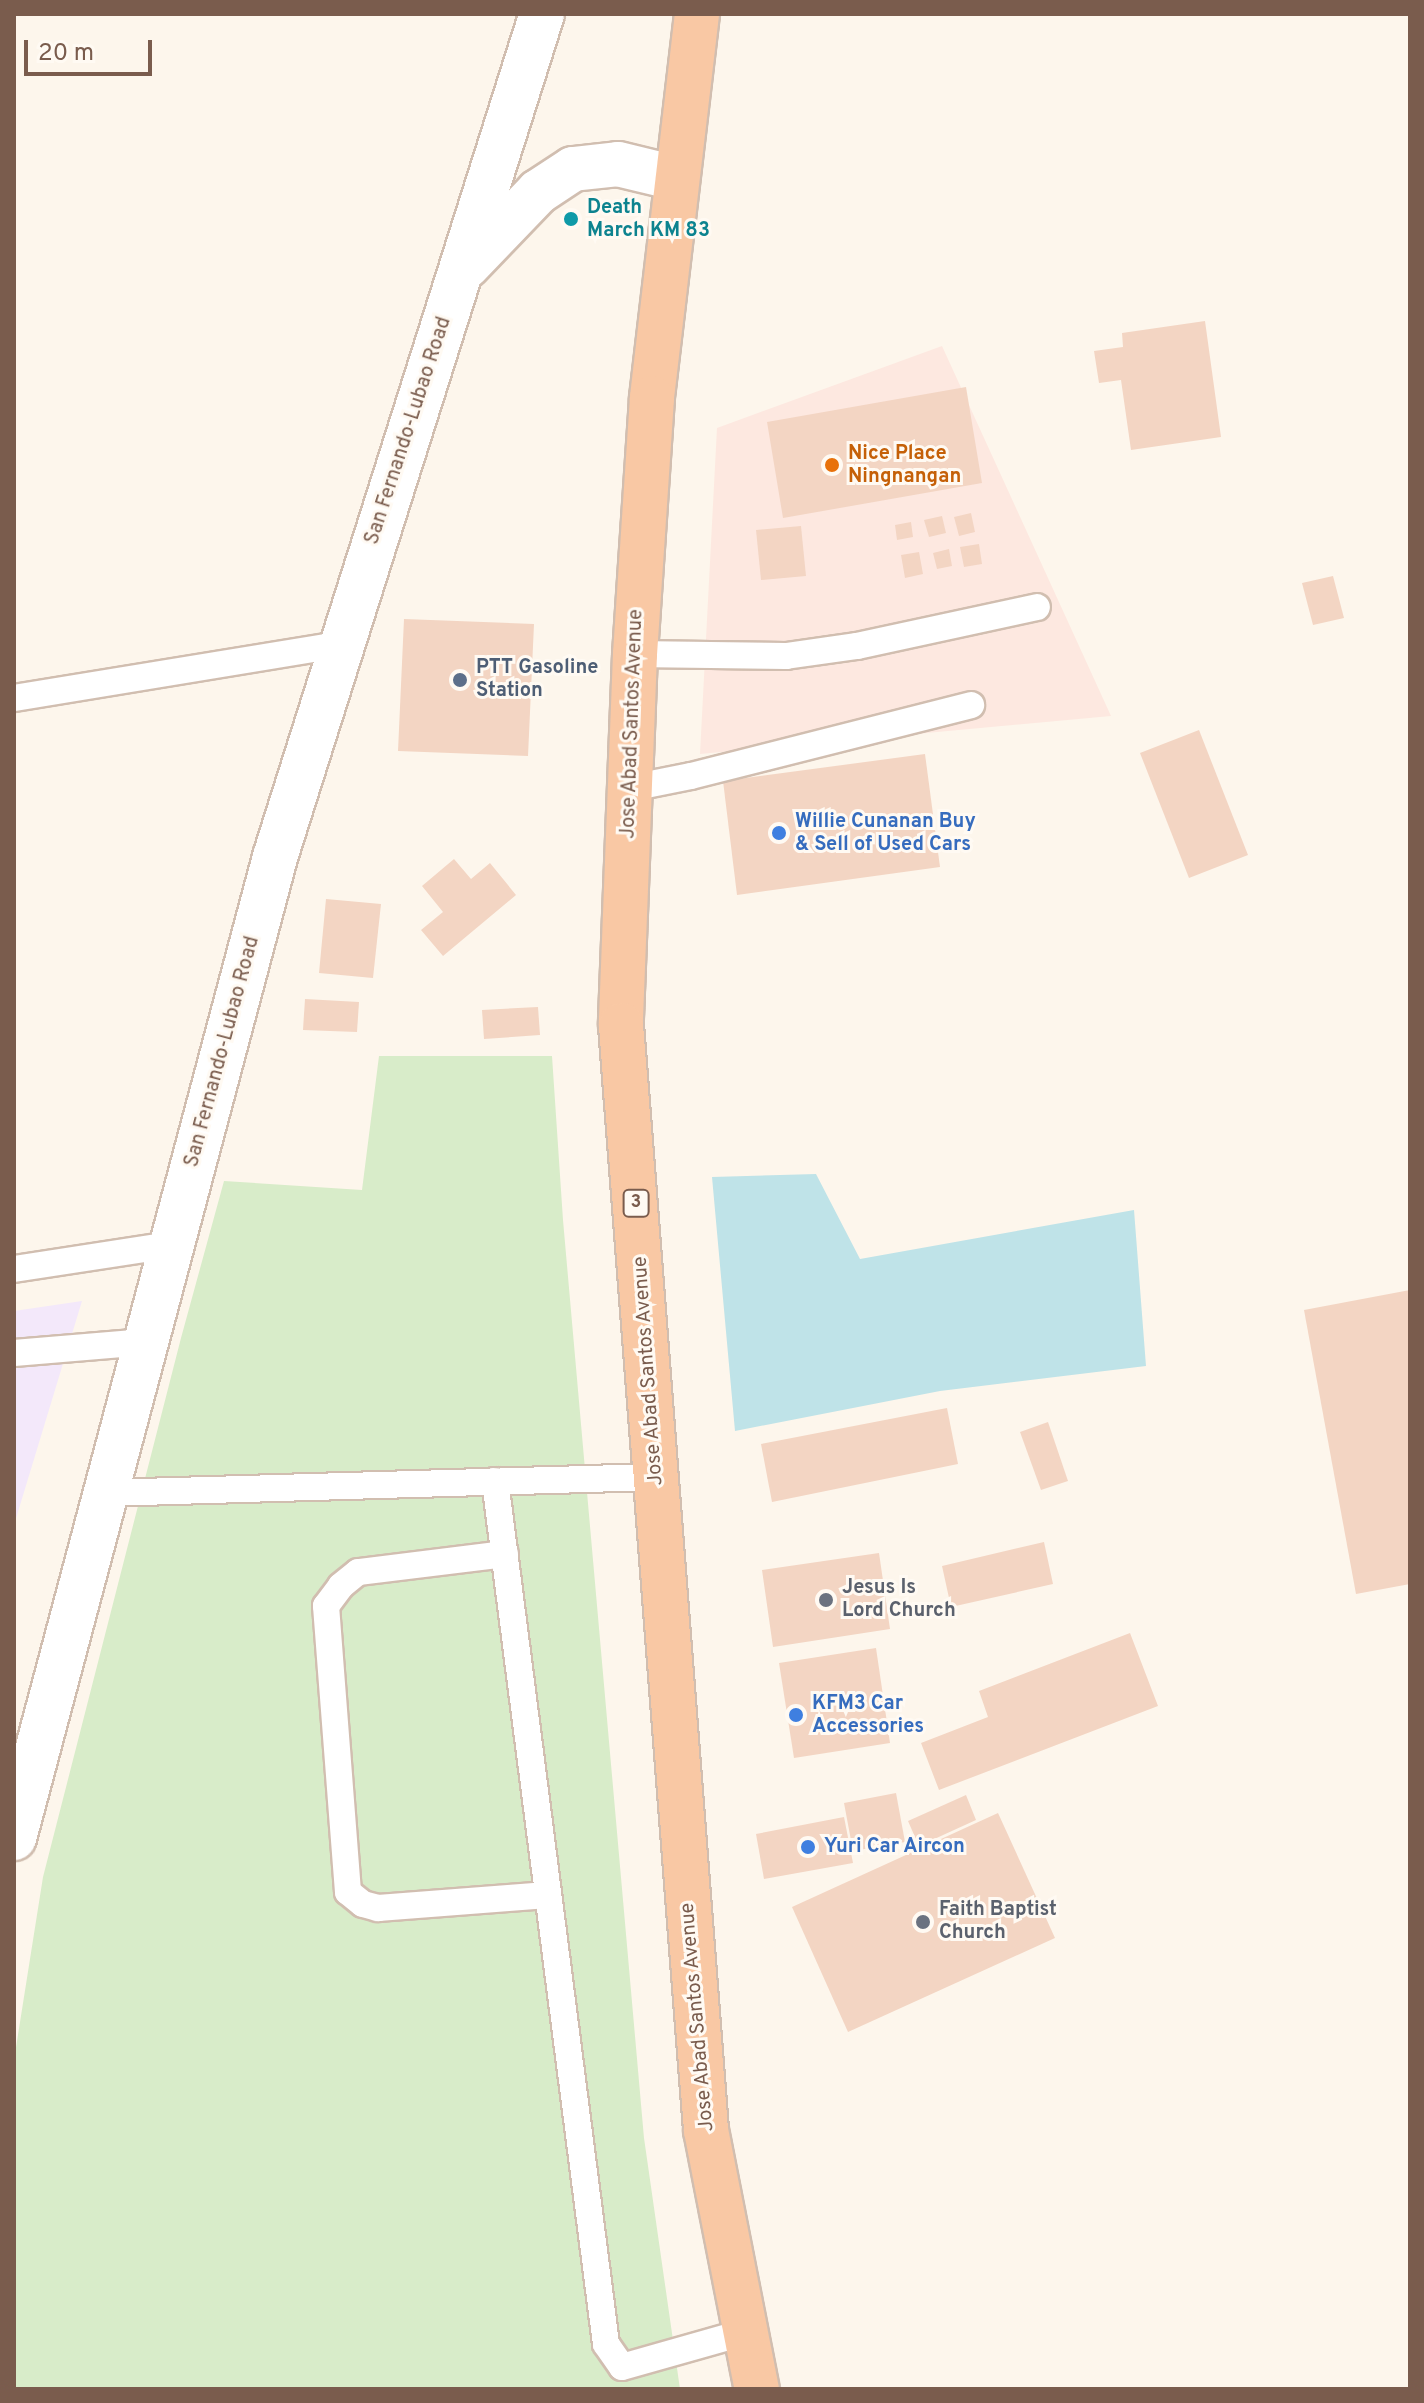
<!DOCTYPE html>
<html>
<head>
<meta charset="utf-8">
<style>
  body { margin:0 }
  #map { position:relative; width:1424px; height:2403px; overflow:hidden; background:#fdf6ec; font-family:Overpass,sans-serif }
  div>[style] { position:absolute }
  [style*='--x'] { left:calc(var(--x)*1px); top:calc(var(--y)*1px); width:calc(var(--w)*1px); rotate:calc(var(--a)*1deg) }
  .commercial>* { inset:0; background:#fde8e0 }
  .education>* { inset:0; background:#f3e8fa }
  .green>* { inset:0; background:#d8ecc9 }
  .water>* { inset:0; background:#bfe3e8 }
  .building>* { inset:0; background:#f3d5c3 }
  .roads { filter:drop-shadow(2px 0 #d1beb0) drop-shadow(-2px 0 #d1beb0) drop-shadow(0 2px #d1beb0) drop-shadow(0 -2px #d1beb0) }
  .service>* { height:26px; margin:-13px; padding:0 13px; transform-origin:13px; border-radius:13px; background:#fff }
  .secondary>* { height:44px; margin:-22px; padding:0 22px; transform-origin:22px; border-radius:22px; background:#fff }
  .trunk>* { height:44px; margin:-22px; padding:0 22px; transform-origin:22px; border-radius:22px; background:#f9c8a4 }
  .dots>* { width:22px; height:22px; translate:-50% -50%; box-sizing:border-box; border:4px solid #fffaf3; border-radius:50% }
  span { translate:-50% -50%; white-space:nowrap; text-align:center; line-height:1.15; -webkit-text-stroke:6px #fffaf3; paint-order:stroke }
  .shield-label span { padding:2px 6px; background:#fffaf3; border:2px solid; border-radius:6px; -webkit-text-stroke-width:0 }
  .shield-label { font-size:18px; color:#7a5c4d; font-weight:700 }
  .culture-label { font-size:20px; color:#0d838f; font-weight:700 }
  .left { translate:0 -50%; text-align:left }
  .street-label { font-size:20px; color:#7a5c4d }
  .food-label { font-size:20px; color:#c56008; font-weight:700 }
  .service-label { font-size:20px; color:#4e5e75; font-weight:700 }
  .shop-label { font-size:20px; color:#366cbe; font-weight:700 }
  .worship-label { font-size:20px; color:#5b616d; font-weight:700 }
  .frame { position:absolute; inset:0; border:16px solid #7a5c4d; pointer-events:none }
  .scale { position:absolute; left:24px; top:40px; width:128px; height:36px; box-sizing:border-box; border:4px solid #7a5c4d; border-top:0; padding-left:10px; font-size:24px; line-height:28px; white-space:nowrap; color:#7a5c4d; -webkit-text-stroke:6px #fffaf3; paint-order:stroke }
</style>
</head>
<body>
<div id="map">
  <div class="commercial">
    <div style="clip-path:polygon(942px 346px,1111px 716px,700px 754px,717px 428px)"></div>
  </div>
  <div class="education">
    <div style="clip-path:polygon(82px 1301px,14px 1525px,14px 1311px)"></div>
  </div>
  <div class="green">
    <div style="clip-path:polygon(379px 1056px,552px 1056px,563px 1220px,644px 2138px,680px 2389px,14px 2389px,14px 2060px,43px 1877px,181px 1338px,224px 1181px,362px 1190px)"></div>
  </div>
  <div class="water">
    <div style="clip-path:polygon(816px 1174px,860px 1259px,1134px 1210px,1146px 1366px,940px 1391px,735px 1431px,712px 1177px)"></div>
  </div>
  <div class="building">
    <div style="clip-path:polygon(1205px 321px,1221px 437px,1131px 450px,1121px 380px,1099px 383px,1094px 351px,1123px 347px,1122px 333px)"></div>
    <div style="clip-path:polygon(966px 387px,982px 483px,783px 518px,767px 422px)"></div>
    <div style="clip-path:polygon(971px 513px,975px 532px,959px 536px,954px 517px)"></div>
    <div style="clip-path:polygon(942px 516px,946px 533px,929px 537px,924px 520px)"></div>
    <div style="clip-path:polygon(911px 522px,913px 537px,897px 540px,895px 525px)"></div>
    <div style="clip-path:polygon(801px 526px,806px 576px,761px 580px,756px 530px)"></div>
    <div style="clip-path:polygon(979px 544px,982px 564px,964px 567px,960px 547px)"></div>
    <div style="clip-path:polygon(949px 549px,952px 566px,937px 569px,933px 553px)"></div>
    <div style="clip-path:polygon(919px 552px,923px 574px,905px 578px,901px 555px)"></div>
    <div style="clip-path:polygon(1333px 576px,1344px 618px,1313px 625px,1302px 583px)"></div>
    <div style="clip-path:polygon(404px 619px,534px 624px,528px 756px,398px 751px)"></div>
    <div style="clip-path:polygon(1199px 730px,1248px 855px,1189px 878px,1140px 753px)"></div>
    <div style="clip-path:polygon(925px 754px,940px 867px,737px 895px,723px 781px)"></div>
    <div style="clip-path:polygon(454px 859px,471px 879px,490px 863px,516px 895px,443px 956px,421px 930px,443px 912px,422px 886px)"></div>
    <div style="clip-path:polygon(326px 899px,381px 904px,373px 978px,319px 973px)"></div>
    <div style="clip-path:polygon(305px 999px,359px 1002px,357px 1032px,303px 1030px)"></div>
    <div style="clip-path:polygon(538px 1007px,540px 1035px,484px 1039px,482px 1010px)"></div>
    <div style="clip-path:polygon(1410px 1290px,1410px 1584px,1356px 1594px,1304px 1310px)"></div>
    <div style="clip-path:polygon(947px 1408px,958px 1464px,772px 1502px,761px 1444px)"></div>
    <div style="clip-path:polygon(1048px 1422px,1068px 1481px,1041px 1490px,1020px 1432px)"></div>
    <div style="clip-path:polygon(1044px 1542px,1053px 1584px,951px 1607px,942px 1566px)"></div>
    <div style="clip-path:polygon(879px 1553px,890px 1629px,773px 1647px,762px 1570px)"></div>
    <div style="clip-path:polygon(1130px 1633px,1158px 1706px,939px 1790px,921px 1743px,988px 1717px,979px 1691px)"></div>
    <div style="clip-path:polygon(876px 1648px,890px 1743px,794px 1758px,779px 1663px)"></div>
    <div style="clip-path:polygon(896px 1793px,905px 1842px,853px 1851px,844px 1803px)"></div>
    <div style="clip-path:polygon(966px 1795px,976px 1820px,919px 1846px,908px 1821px)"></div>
    <div style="clip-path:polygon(998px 1813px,1055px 1938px,848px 2032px,792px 1907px)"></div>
    <div style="clip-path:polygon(844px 1817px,853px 1863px,764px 1879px,756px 1834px)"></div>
  </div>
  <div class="roads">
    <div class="service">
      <div style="--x:635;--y:654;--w:151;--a:0.8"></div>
      <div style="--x:786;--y:656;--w:72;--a:-8"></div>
      <div style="--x:857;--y:646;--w:184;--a:-12.2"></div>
      <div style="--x:14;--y:698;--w:332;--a:-9.3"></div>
      <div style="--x:631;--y:788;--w:61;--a:-11.3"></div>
      <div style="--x:691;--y:776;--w:289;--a:-14.2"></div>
      <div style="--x:14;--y:1269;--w:159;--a:-8.7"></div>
      <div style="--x:14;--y:1353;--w:132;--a:-4.8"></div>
      <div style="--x:495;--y:1481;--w:870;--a:82.67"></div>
      <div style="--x:606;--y:2344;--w:28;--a:55"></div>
      <div style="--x:622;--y:2367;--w:129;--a:-15.8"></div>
      <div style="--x:106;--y:1493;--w:550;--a:-1.67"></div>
      <div style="--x:505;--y:1554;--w:148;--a:173"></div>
      <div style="--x:358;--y:1572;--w:22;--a:141"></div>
      <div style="--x:341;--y:1586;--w:25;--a:127"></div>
      <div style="--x:326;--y:1606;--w:287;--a:85.6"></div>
      <div style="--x:348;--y:1892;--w:19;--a:39"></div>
      <div style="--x:363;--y:1904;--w:16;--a:15"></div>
      <div style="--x:378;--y:1908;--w:170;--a:-4.4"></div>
    </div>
    <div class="secondary">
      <div style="--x:467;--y:266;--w:103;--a:-46.2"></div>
      <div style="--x:538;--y:192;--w:42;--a:-33.3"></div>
      <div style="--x:573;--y:169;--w:45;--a:-6.3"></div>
      <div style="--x:618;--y:164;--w:60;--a:13.6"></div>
      <div style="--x:14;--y:1838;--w:1015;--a:-75.1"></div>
      <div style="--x:275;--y:857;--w:884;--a:-72.43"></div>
    </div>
    <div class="trunk">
      <div style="--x:697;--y:14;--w:387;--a:96.7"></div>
      <div style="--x:652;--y:398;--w:257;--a:93.8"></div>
      <div style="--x:635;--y:654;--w:371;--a:92.2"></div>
      <div style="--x:621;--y:1025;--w:1108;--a:85.6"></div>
      <div style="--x:706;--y:2130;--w:264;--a:78.9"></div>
    </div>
  </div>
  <div class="dots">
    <div style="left:571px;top:219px;background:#0f9aa8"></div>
    <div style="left:832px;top:465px;background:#e8710a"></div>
    <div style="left:460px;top:680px;background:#5c6f8a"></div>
    <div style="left:779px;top:833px;background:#3f7fe0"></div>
    <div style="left:826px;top:1600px;background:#6b7280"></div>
    <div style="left:796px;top:1715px;background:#3f7fe0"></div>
    <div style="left:808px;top:1847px;background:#3f7fe0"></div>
    <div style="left:923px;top:1922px;background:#6b7280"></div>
  </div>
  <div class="shield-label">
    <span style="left:636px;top:1203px">3</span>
  </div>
  <div class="culture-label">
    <span class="left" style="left:587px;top:220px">Death<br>March KM 83</span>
  </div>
  <div class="street-label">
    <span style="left:409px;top:431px;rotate:-72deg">San Fernando-Lubao Road</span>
    <span style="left:633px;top:724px;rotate:-88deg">Jose Abad Santos Avenue</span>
    <span style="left:223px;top:1052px;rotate:-75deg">San Fernando-Lubao Road</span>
    <span style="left:649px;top:1371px;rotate:-94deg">Jose Abad Santos Avenue</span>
    <span style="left:698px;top:2017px;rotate:-95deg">Jose Abad Santos Avenue</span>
  </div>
  <div class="food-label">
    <span class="left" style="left:848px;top:466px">Nice Place<br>Ningnangan</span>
  </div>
  <div class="service-label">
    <span class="left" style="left:476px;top:680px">PTT Gasoline<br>Station</span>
  </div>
  <div class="shop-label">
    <span class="left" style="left:795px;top:834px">Willie Cunanan Buy<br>&amp; Sell of Used Cars</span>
    <span class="left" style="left:812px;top:1716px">KFM3 Car<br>Accessories</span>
    <span class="left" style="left:824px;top:1847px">Yuri Car Aircon</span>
  </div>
  <div class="worship-label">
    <span class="left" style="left:842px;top:1600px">Jesus Is<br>Lord Church</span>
    <span class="left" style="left:939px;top:1922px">Faith Baptist<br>Church</span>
  </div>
  <div class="frame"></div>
  <div class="scale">20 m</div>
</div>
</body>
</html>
